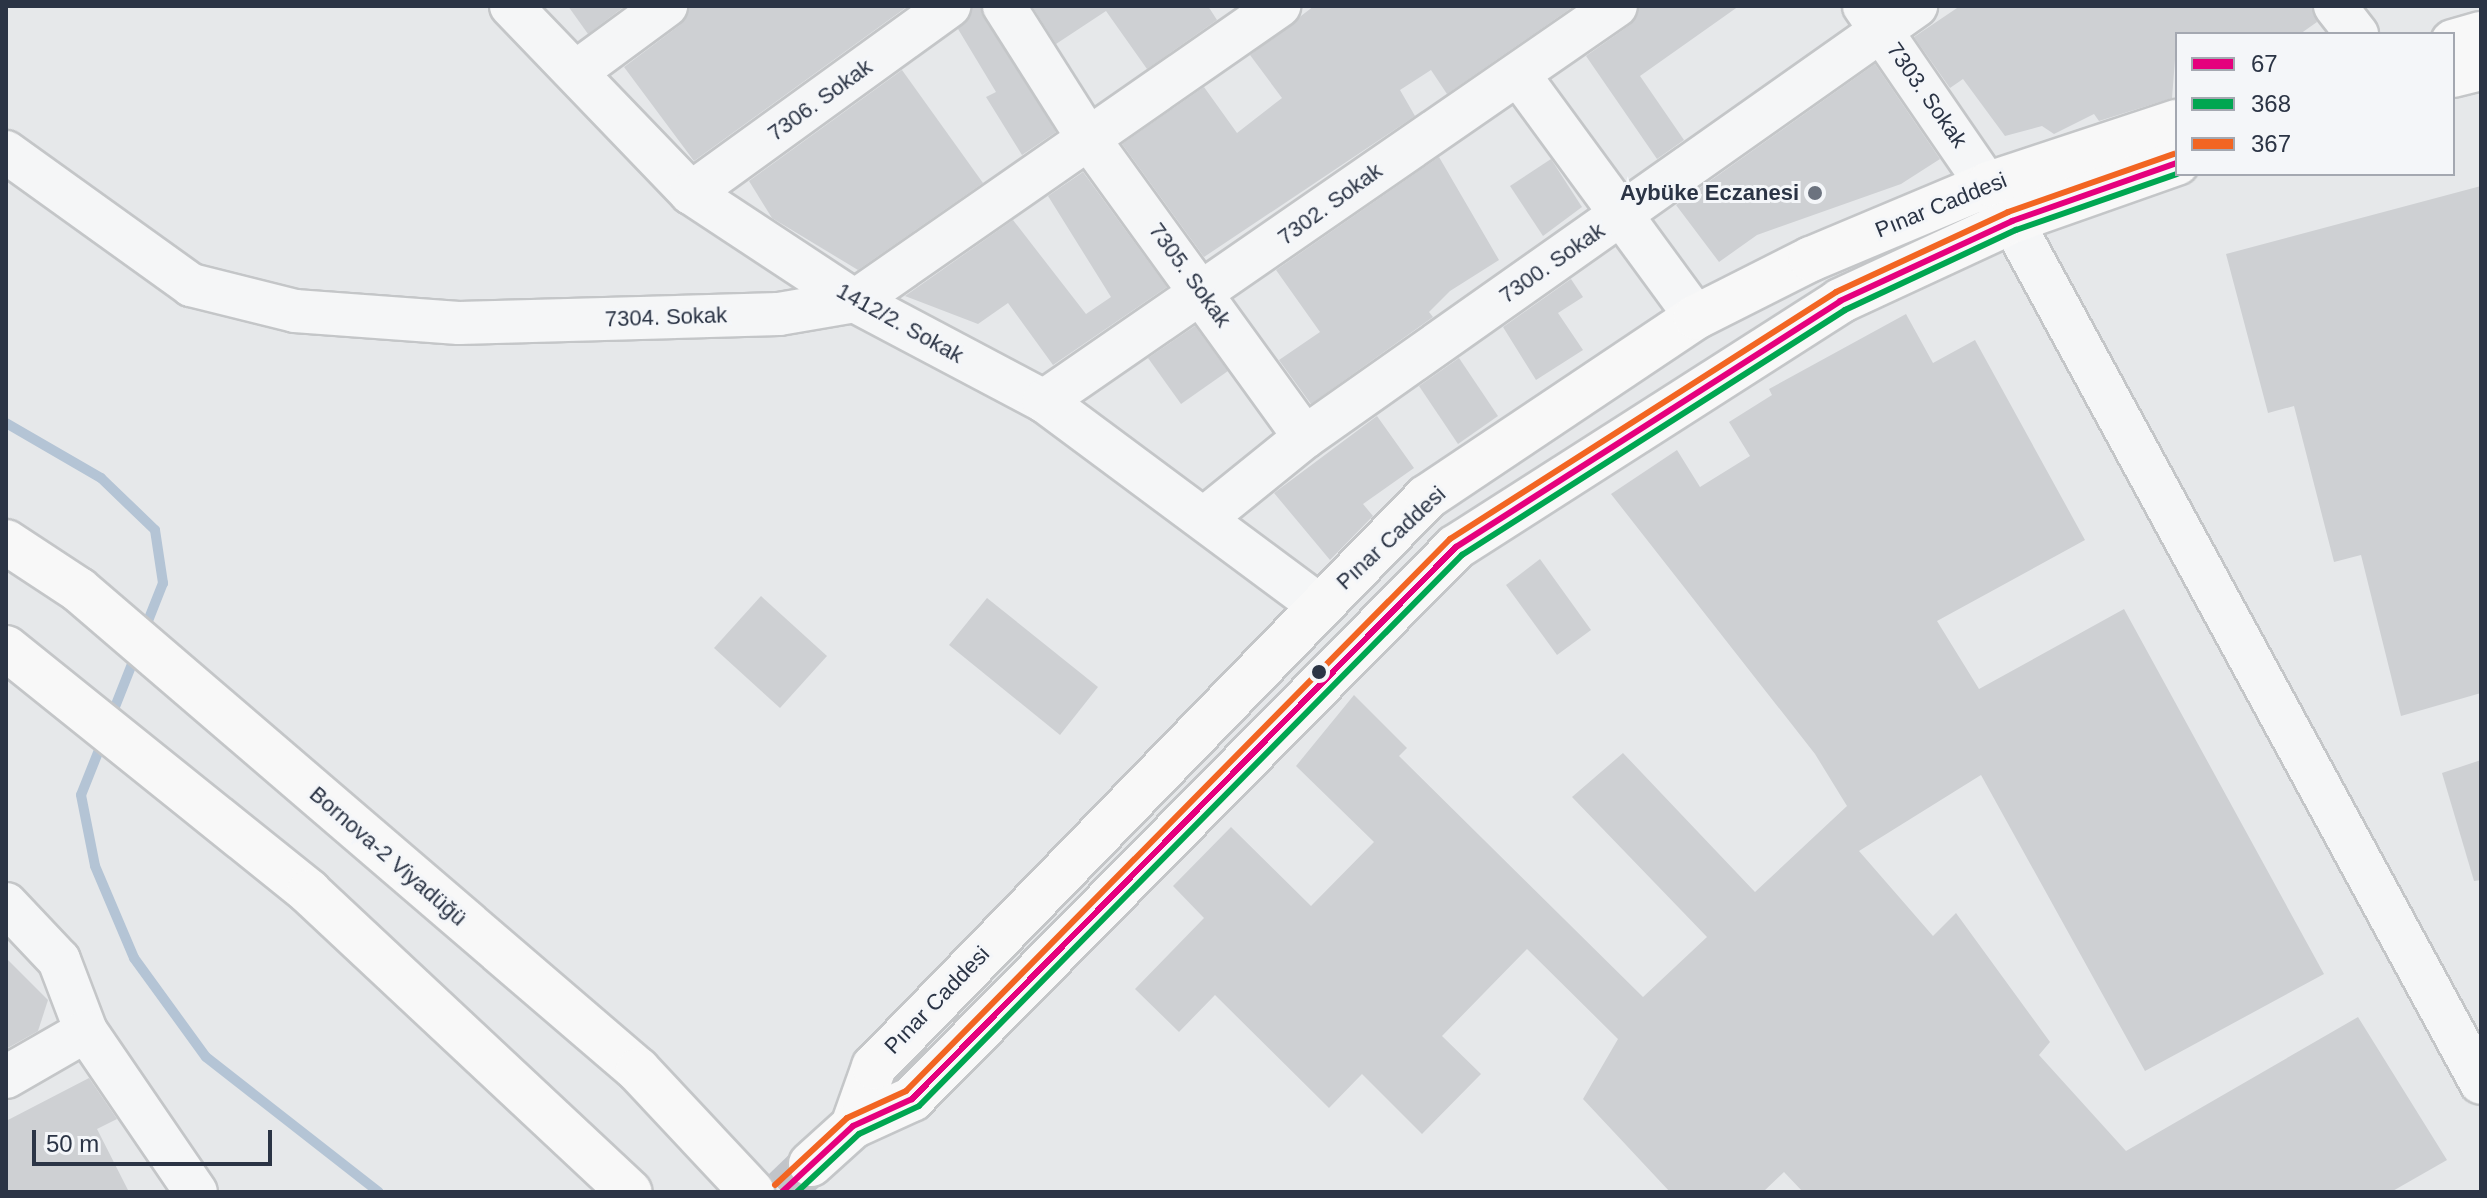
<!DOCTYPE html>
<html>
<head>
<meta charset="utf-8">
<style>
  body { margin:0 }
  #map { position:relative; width:2487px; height:1198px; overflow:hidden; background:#e6e8ea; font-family:Arial,sans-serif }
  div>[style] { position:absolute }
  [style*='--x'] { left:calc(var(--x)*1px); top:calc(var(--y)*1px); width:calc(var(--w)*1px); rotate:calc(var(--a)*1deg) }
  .stream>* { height:10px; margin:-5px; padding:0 5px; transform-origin:5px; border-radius:5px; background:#b4c4d5 }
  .building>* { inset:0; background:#ced0d3 }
  .major-tunnel>* { height:44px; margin-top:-22px; transform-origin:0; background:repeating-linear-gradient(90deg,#c1c4c9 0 44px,transparent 0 66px) }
  .roads { filter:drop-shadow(2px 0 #c4c6c8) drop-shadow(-2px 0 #c4c6c8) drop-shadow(0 2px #c4c6c8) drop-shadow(0 -2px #c4c6c8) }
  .minor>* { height:42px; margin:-21px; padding:0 21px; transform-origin:21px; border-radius:21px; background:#f5f6f7 }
  .major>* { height:44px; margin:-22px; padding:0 22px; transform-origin:22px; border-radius:22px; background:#f8f8f8 }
  .highway>* { height:44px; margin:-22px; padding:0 22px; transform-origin:22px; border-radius:22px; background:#f8f8f8 }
  .bus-1>* { height:6px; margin:-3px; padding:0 3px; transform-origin:3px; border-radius:3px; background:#e5007d }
  .bus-2>* { height:6px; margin:-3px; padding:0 3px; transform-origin:3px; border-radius:3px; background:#00a651 }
  .bus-3>* { height:6px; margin:-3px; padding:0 3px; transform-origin:3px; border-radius:3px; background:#f26522 }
  .dots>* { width:22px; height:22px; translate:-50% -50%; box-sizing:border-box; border:4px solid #f4f6f9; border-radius:50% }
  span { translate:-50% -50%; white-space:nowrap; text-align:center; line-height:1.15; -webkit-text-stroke:6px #f4f6f9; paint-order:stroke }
  .street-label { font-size:22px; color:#2b3445 }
  .poi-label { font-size:22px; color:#2b3445; font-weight:700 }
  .right { translate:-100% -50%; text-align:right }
  .frame { position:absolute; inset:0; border:8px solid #2b3445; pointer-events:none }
  .legend { position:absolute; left:2175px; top:32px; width:280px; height:144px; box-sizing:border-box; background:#f4f6f9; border:2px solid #a4a8b1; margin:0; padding:10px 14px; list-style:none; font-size:24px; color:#2b3445 }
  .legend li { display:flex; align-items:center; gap:16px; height:40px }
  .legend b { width:40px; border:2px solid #a4a8b1 }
  .scale { position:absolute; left:32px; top:1130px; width:240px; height:36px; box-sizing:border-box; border:4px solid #2b3445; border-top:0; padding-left:10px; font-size:24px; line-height:28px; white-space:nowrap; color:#2b3445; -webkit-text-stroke:6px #f4f6f9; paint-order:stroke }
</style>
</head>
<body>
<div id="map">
  <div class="stream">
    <div style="--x:6;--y:423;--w:110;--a:30.1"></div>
    <div style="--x:101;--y:478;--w:75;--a:43.9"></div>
    <div style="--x:155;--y:530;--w:54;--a:81.4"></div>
    <div style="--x:163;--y:583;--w:52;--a:111.6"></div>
    <div style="--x:111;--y:717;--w:68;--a:-68.4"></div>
    <div style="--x:103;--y:740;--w:59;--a:111.8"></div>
    <div style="--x:81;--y:795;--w:72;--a:78.8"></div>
    <div style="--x:95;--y:866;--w:100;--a:67"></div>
    <div style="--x:134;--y:958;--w:122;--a:54"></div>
    <div style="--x:206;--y:1057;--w:219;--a:38"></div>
  </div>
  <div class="building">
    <div style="clip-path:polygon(568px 6px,625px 6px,588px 34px)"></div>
    <div style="clip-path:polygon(690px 6px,908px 6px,694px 161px,624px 67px,680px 25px)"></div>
    <div style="clip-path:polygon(973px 6px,980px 6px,1056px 132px,1022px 155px,986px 97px,996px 92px,958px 29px)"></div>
    <div style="clip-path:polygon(1032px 6px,1208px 6px,1217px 20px,1147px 69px,1106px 11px,1056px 44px)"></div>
    <div style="clip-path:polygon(1314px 6px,1574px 6px,1447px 94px,1431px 70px,1400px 90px,1415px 116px,1204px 257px,1122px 144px,1204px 87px,1237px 133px,1282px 98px,1250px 55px)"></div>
    <div style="clip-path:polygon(1640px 6px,1739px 6px,1640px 76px,1684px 140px,1657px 159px,1586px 56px,1630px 25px)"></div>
    <div style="clip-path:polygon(1960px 6px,2312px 6px,2317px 22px,2300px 34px,2177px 34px,2172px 98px,2099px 121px,2094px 114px,2054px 134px,2042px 126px,2005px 136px,1963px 79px,1950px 88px,1914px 37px)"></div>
    <div style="clip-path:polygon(1875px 64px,1940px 159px,1901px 184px,1757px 235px,1719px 262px,1676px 205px)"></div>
    <div style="clip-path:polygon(902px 70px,983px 183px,858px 270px,772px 218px,749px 181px)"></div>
    <div style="clip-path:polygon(1439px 157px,1499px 260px,1450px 291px,1429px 312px,1433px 317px,1311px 404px,1279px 360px,1320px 332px,1276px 270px)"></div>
    <div style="clip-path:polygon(1551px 159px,1582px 207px,1543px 236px,1510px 186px)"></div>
    <div style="clip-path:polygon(1083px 172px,1167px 287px,1053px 365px,1008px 303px,978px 324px,905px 296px,1013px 220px,1086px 314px,1111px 297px,1048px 196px)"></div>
    <div style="clip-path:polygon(2481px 186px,2481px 693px,2401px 716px,2361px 555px,2334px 562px,2294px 406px,2268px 413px,2226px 254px)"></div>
    <div style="clip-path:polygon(1571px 279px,1583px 297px,1558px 313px,1583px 350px,1536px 380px,1503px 327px)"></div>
    <div style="clip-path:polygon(1906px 314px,1933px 363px,1975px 340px,2085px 540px,1937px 621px,1979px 689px,2124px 609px,2324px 974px,2145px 1071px,1981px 775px,1859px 851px,1933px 936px,1956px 913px,2050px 1042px,2039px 1055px,2126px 1151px,2358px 1017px,2447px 1160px,2391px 1192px,1803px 1192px,1784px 1172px,1763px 1192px,1670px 1192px,1583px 1099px,1618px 1039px,1527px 949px,1442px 1036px,1481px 1074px,1422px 1134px,1362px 1074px,1329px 1108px,1215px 995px,1179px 1032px,1135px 989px,1204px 918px,1173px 886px,1231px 827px,1311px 906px,1374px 842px,1296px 766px,1354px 695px,1407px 748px,1399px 756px,1643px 997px,1707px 937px,1572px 797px,1623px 753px,1755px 892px,1847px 806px,1815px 754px,1611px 494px,1677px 450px,1700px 487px,1750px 456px,1729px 422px,1772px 395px,1769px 389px)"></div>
    <div style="clip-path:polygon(1195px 326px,1228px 371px,1181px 404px,1148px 358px)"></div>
    <div style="clip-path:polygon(1459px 358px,1498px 416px,1458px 444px,1419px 386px)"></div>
    <div style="clip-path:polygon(1377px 416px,1414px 468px,1363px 504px,1373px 516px,1330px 560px,1274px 493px)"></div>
    <div style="clip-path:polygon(1540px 559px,1591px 630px,1557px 655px,1506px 585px)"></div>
    <div style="clip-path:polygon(761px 596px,827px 656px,780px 708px,714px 648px)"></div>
    <div style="clip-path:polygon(987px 598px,1098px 687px,1060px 735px,949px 645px)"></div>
    <div style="clip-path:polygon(2481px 760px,2481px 880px,2474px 881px,2442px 773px)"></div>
    <div style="clip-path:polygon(6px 958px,48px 1000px,38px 1031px,6px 1049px)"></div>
    <div style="clip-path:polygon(89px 1078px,117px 1119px,97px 1129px,129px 1192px,6px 1192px,6px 1121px)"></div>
  </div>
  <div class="major-tunnel">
    <div style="--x:782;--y:1192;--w:40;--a:-44"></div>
  </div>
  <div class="roads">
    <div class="minor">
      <div style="--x:511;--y:6;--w:260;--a:46.1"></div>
      <div style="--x:691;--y:193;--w:196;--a:33.4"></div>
      <div style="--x:855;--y:301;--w:214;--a:27.9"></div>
      <div style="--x:1044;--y:401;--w:344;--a:36.6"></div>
      <div style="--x:1004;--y:6;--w:153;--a:57.6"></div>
      <div style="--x:1086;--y:135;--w:373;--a:54.1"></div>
      <div style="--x:1305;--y:437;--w:129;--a:141"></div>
      <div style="--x:1864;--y:6;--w:261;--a:55.5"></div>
      <div style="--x:2012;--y:221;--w:981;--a:61.45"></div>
      <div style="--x:2335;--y:6;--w:36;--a:52"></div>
      <div style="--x:576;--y:72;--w:112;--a:-36.3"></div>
      <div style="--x:1519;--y:75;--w:300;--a:53.8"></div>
      <div style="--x:6;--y:152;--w:228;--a:35.7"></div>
      <div style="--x:191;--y:285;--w:107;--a:14"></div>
      <div style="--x:295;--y:311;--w:164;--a:4.2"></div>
      <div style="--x:459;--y:323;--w:320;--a:-1.6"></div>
      <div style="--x:779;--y:314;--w:77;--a:-9.7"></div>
      <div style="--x:855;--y:301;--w:517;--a:-34.83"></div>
      <div style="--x:691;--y:193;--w:319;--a:-35.9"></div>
      <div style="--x:1044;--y:401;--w:695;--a:-34.63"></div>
      <div style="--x:1305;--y:437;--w:748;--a:-35.2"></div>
      <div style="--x:6;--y:904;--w:77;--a:46.6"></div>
      <div style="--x:59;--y:960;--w:76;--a:69.2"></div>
      <div style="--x:86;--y:1031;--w:195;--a:55.7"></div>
      <div style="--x:6;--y:1077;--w:92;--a:-29.9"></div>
    </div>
    <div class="major">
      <div style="--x:2453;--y:42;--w:29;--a:-16"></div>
      <div style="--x:2453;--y:75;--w:29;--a:-14"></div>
      <div style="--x:853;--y:1126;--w:63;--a:-70.4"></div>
      <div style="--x:874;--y:1067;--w:794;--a:-45.87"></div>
      <div style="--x:1427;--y:497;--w:324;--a:-33.8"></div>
      <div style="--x:1696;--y:317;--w:129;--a:-26.8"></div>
      <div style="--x:1811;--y:259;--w:193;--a:-22.8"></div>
      <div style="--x:1989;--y:184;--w:198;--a:-18.3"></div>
      <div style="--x:811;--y:1164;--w:57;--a:-42.1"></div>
      <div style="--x:853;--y:1126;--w:65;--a:-24.6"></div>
      <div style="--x:912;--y:1099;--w:775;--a:-45.42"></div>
      <div style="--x:1456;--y:547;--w:456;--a:-32.6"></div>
      <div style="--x:1840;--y:301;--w:190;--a:-24.9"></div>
      <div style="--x:2012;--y:221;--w:175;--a:-19.4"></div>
    </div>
    <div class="highway">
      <div style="--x:6;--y:542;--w:87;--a:33.3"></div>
      <div style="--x:79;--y:590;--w:737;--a:40.65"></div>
      <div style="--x:638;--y:1070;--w:167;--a:46.9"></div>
      <div style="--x:6;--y:648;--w:389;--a:38.8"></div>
      <div style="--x:309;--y:892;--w:439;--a:43.1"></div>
    </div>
  </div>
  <div class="bus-1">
    <div style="--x:782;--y:1192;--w:97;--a:-42.9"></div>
    <div style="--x:853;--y:1126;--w:65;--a:-24.6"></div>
    <div style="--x:912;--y:1099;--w:775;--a:-45.42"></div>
    <div style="--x:1456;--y:547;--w:456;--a:-32.6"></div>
    <div style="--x:1840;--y:301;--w:190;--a:-24.9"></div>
    <div style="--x:2012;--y:221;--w:175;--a:-19.4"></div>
  </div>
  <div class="bus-2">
    <div style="--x:797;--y:1192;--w:85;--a:-43.1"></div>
    <div style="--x:859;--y:1134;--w:66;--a:-25"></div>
    <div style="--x:919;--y:1106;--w:774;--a:-45.42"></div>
    <div style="--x:1462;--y:555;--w:455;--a:-32.6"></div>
    <div style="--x:1845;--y:310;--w:189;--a:-25.1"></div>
    <div style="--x:2016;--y:230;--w:170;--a:-19.2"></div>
  </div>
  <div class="bus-3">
    <div style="--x:775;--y:1185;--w:98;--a:-42.9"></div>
    <div style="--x:847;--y:1118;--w:65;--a:-24.6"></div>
    <div style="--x:906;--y:1091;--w:775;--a:-45.42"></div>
    <div style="--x:1450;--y:539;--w:458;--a:-32.6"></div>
    <div style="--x:1836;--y:292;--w:190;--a:-24.9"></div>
    <div style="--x:2008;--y:212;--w:176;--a:-19.3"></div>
  </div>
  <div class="dots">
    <div style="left:1815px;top:193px;background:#6c737f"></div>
    <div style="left:1319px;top:672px;background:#2b3445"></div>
  </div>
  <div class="street-label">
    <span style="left:1927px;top:95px;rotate:55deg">7303. Sokak</span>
    <span style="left:820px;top:100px;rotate:-36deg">7306. Sokak</span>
    <span style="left:1330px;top:204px;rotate:-36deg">7302. Sokak</span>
    <span style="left:1941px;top:205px;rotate:-22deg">Pınar Caddesi</span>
    <span style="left:1552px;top:263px;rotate:-35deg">7300. Sokak</span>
    <span style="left:1190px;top:275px;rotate:54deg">7305. Sokak</span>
    <span style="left:666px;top:317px;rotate:-2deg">7304. Sokak</span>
    <span style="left:900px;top:323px;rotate:29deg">1412/2. Sokak</span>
    <span style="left:1391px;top:538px;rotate:-43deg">Pınar Caddesi</span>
    <span style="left:388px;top:856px;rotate:41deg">Bornova-2 Viyadüğü</span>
    <span style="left:937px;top:1000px;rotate:-46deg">Pınar Caddesi</span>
  </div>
  <div class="poi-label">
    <span class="right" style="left:1799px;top:193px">Aybüke Eczanesi</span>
  </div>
  <div class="frame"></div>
  <ul class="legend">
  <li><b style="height:10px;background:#e5007d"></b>67</li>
  <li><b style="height:10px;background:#00a651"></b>368</li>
  <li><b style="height:10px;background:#f26522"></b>367</li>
  </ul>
  <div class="scale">50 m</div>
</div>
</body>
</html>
